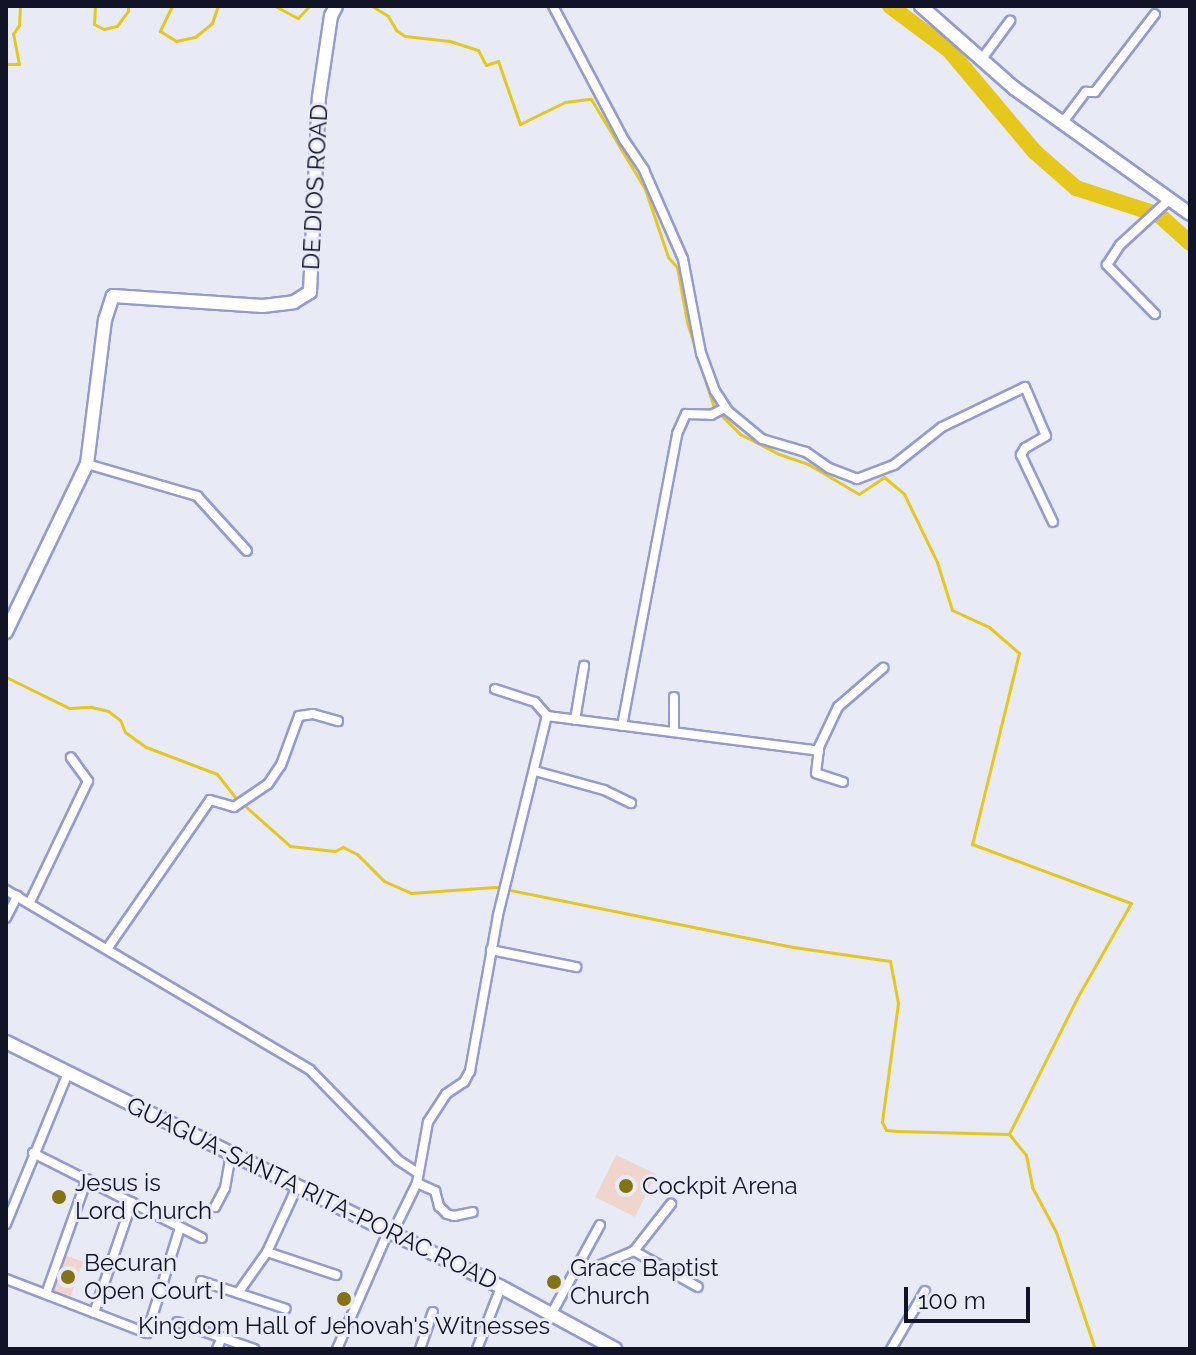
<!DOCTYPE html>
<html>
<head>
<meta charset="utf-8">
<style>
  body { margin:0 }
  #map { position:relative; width:1196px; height:1355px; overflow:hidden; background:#e8eaf5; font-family:Raleway,sans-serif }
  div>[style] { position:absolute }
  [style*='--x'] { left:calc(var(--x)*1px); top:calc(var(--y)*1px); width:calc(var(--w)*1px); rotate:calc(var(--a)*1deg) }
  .green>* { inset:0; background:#f0d5cd }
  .stream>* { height:3px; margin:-1.5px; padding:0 1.5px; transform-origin:1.5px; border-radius:1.5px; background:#e6c81d }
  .river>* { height:16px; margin:-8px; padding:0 8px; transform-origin:8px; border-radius:8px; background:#e6c81d }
  .roads { filter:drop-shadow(2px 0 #949bd0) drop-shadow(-2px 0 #949bd0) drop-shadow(0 2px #949bd0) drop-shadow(0 -2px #949bd0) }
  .street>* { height:8px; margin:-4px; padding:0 4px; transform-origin:4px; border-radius:4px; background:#fff }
  .secondary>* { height:12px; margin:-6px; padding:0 6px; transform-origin:6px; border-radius:6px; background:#fff }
  .dots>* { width:22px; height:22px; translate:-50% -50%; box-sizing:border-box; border:4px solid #e8eaf5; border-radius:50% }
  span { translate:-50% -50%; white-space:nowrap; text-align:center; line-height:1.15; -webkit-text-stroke:6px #e8eaf5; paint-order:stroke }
  .street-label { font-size:24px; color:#111326 }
  .poi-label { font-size:24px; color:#111326 }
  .left { translate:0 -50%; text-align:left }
  .frame { position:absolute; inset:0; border:8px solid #111326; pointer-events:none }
  .scale { position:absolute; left:904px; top:1287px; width:126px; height:36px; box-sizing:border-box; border:4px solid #111326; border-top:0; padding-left:10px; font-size:24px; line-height:28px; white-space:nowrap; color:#111326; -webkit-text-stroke:6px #e8eaf5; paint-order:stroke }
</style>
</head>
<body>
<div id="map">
  <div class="green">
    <div style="clip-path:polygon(616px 1155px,656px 1174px,635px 1217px,595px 1197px)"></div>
    <div style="clip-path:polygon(65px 1255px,83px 1262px,70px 1298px,52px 1292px)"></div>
  </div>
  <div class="stream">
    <div style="--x:95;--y:6;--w:18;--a:93"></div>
    <div style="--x:94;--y:24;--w:11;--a:27"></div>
    <div style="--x:104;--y:29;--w:13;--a:-13"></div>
    <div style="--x:117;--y:26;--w:19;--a:-54"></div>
    <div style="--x:128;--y:11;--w:5;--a:-90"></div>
    <div style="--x:172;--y:6;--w:28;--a:116"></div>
    <div style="--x:160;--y:31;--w:19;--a:32"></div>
    <div style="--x:176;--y:41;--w:19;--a:-12"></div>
    <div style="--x:195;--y:37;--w:22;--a:-39"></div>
    <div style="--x:212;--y:23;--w:18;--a:-71"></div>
    <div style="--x:275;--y:6;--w:26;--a:28"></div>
    <div style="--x:298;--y:18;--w:16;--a:-47"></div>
    <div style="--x:372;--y:6;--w:19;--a:32"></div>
    <div style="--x:388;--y:16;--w:16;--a:60"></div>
    <div style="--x:396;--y:30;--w:11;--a:34"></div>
    <div style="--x:405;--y:36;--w:45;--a:6.3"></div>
    <div style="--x:450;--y:41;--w:29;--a:18"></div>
    <div style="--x:478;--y:50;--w:17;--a:62"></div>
    <div style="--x:486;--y:65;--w:13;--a:-18"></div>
    <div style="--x:498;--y:61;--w:67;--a:70.8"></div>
    <div style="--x:520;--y:124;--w:50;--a:-26.1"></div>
    <div style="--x:565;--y:102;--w:26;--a:-7"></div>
    <div style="--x:591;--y:99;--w:105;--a:59"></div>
    <div style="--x:645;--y:189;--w:72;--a:71.3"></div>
    <div style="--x:668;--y:257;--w:13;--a:48"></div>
    <div style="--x:677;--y:267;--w:56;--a:79.7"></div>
    <div style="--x:687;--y:322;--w:90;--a:72.6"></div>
    <div style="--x:714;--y:408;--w:37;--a:45"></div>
    <div style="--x:740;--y:434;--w:44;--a:27.1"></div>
    <div style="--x:779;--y:454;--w:31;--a:19"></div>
    <div style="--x:808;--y:464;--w:59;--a:30.5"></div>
    <div style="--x:859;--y:494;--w:30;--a:-34"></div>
    <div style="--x:884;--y:477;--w:26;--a:40"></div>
    <div style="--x:904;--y:494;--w:76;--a:64.1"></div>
    <div style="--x:937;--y:562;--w:50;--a:72.6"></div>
    <div style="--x:952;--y:610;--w:41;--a:24.7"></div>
    <div style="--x:989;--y:627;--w:40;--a:41"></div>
    <div style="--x:1019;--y:653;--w:197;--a:103.8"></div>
    <div style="--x:972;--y:844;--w:170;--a:20.4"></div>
    <div style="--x:1131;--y:903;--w:109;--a:119.6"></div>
    <div style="--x:1077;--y:998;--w:152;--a:116.6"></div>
    <div style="--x:6;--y:64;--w:13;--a:0"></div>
    <div style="--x:19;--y:64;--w:31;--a:-101"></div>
    <div style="--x:13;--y:34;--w:11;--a:-56"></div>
    <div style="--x:19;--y:25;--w:19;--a:-87"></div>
    <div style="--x:6;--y:677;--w:70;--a:26.2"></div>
    <div style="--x:69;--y:708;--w:22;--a:-3"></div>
    <div style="--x:91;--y:707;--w:17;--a:13"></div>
    <div style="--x:108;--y:711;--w:15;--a:37"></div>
    <div style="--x:120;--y:720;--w:13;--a:67"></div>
    <div style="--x:125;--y:732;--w:26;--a:36"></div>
    <div style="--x:146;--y:747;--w:76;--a:20.8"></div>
    <div style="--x:217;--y:774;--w:29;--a:52"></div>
    <div style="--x:235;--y:797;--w:74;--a:41.7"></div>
    <div style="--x:290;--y:846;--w:45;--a:6.3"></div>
    <div style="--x:335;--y:851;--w:9;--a:-27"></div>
    <div style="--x:343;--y:847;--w:16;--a:27"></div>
    <div style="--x:357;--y:854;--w:38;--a:45"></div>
    <div style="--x:384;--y:881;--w:30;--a:24"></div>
    <div style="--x:411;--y:893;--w:84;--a:-4.1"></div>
    <div style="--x:495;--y:887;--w:304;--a:11.4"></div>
    <div style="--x:793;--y:947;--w:98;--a:8.2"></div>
    <div style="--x:890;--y:961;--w:43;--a:79.2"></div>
    <div style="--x:898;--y:1003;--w:120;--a:97.7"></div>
    <div style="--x:882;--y:1122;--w:9;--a:63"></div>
    <div style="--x:886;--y:1130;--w:11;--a:5"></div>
    <div style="--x:897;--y:1131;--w:112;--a:1.5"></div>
    <div style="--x:1009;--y:1134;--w:27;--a:51"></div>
    <div style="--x:1026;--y:1155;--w:33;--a:79"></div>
    <div style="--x:1032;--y:1187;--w:51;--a:61.9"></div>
    <div style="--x:1056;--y:1232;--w:123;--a:71.6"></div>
  </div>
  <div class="river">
    <div style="--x:890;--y:6;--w:74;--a:36.7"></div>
    <div style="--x:949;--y:50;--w:133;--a:49.9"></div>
    <div style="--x:1035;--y:152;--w:55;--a:41.3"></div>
    <div style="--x:1076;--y:188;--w:87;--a:18"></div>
    <div style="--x:1159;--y:215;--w:42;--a:42.1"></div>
  </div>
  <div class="roads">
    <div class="street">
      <div style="--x:553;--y:6;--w:152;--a:62.1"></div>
      <div style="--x:624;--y:140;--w:36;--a:56"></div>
      <div style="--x:644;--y:170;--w:97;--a:66.3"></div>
      <div style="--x:683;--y:259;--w:96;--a:79.2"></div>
      <div style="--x:701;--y:353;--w:40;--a:69.8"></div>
      <div style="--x:715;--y:391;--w:24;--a:57"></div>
      <div style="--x:728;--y:411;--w:44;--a:39.5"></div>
      <div style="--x:762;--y:439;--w:46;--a:16.5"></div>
      <div style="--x:806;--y:452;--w:28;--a:35"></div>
      <div style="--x:829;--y:468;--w:30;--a:21"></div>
      <div style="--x:857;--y:479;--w:40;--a:-21"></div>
      <div style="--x:894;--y:465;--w:61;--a:-38.4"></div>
      <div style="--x:942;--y:427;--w:92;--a:-25.7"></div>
      <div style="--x:1025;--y:387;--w:53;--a:66.8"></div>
      <div style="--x:1046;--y:436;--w:24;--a:150"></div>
      <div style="--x:1025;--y:448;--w:8;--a:120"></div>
      <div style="--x:1021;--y:455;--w:74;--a:64.5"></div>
      <div style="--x:981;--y:60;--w:49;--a:-53.4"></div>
      <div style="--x:1063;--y:122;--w:38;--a:-53"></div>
      <div style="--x:1086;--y:92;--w:9;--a:0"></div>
      <div style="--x:1095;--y:92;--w:98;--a:-52.4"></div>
      <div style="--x:1155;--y:314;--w:69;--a:-134.4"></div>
      <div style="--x:1107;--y:265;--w:24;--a:-57"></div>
      <div style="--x:1120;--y:245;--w:68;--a:-42.6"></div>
      <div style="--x:87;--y:464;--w:115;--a:16.2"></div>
      <div style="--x:197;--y:496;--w:74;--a:47.7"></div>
      <div style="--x:495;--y:689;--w:42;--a:18"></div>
      <div style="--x:535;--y:702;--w:18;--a:49"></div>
      <div style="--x:575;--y:720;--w:55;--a:-80.5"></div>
      <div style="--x:622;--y:726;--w:297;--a:-79.3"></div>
      <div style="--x:677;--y:434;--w:22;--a:-66"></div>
      <div style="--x:686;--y:414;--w:25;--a:2"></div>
      <div style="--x:711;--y:415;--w:16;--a:-27"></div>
      <div style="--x:674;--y:732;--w:35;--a:-90"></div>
      <div style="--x:535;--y:771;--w:72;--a:15.4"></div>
      <div style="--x:604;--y:790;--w:30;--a:26"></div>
      <div style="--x:843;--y:782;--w:28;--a:-162"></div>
      <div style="--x:816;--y:773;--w:26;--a:-83"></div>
      <div style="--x:819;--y:747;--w:44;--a:-64.6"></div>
      <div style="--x:838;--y:707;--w:60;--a:-40.9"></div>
      <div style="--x:6;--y:890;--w:353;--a:30.6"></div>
      <div style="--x:310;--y:1070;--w:126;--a:45.6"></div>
      <div style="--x:398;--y:1160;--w:24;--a:33"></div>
      <div style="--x:30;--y:902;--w:134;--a:-64.4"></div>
      <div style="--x:88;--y:781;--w:29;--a:-126"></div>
      <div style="--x:6;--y:918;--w:25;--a:-63"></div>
      <div style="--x:107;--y:949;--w:181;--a:-55.3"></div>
      <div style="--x:210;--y:800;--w:25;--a:16"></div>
      <div style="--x:234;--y:807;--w:41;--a:-34.1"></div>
      <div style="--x:268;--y:784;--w:23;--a:-56"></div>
      <div style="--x:281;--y:765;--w:52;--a:-69.8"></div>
      <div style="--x:299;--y:716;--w:14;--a:-8"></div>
      <div style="--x:313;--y:714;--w:26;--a:16"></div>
      <div style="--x:491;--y:950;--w:87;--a:11.3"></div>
      <div style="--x:33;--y:1153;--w:189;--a:26.7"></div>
      <div style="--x:417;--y:1183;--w:20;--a:24"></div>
      <div style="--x:435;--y:1191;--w:16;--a:75"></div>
      <div style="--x:439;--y:1206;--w:11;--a:45"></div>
      <div style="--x:447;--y:1214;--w:7;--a:16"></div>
      <div style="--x:454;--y:1216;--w:19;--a:-12"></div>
      <div style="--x:215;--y:1207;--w:21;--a:-62"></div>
      <div style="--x:225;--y:1188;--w:36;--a:-80"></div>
      <div style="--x:6;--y:1224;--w:163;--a:-67.7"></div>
      <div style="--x:392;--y:1234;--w:57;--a:-63.9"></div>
      <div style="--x:417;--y:1183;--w:62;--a:-79.8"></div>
      <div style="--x:428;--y:1122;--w:33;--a:-57"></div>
      <div style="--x:446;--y:1094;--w:22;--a:-34"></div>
      <div style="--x:464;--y:1082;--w:13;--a:-61"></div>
      <div style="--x:470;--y:1071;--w:158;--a:-79.8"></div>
      <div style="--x:498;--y:915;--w:205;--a:-76.2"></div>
      <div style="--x:547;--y:716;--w:274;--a:7.3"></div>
      <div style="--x:634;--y:1251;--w:73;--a:29.4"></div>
      <div style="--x:267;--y:1252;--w:73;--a:18.4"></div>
      <div style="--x:576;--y:1269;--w:13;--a:4"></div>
      <div style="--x:589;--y:1270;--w:49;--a:-22.9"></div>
      <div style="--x:634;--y:1251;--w:60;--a:-51.8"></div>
      <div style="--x:6;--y:1279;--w:151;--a:21"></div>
      <div style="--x:147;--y:1333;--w:110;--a:-72.6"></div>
      <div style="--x:201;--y:1281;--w:89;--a:18.2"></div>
      <div style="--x:238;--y:1293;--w:50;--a:-54.7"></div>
      <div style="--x:267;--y:1252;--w:72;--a:-65.2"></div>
      <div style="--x:46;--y:1294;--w:122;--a:-70.4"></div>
      <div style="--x:94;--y:1313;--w:117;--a:-71.1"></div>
      <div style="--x:552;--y:1313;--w:100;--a:-61.4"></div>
      <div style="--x:177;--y:1322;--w:82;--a:19.3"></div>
      <div style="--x:217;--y:1349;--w:13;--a:-67"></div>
      <div style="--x:337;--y:1349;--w:128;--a:-66.4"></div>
      <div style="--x:420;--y:1349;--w:39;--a:-71"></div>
      <div style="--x:477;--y:1349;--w:66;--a:-68.8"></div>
      <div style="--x:891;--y:1349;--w:67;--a:-59.6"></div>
    </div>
    <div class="secondary">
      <div style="--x:921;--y:6;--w:124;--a:41.4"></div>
      <div style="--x:1014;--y:88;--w:216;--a:35.6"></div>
      <div style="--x:6;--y:632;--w:187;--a:-64.3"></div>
      <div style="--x:87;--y:464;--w:145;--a:-82.9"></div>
      <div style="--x:105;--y:320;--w:25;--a:-72"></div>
      <div style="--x:113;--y:296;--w:150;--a:3.8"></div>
      <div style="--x:263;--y:306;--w:31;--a:-7"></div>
      <div style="--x:294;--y:302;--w:19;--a:-32"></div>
      <div style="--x:310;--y:292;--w:195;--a:-87.4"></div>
      <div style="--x:319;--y:97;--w:82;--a:-81.6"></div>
      <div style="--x:331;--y:16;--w:11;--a:-63"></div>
      <div style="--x:6;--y:1042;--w:552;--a:26.33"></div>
      <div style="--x:501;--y:1287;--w:130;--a:28.5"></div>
    </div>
  </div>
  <div class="dots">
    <div style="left:626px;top:1186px;background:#847315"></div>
    <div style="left:59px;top:1197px;background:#847315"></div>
    <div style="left:68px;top:1277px;background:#847315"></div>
    <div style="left:554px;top:1282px;background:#847315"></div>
    <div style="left:344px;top:1299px;background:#847315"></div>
  </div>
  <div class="street-label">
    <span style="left:315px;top:187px;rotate:-87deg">DE DIOS ROAD</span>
    <span style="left:312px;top:1193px;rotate:26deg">GUAGUA-SANTA RITA-PORAC ROAD</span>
  </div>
  <div class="poi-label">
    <span class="left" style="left:75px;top:1197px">Jesus is<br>Lord Church</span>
    <span class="left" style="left:642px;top:1186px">Cockpit Arena</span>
    <span class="left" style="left:84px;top:1277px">Becuran<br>Open Court I</span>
    <span class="left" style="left:570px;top:1282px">Grace Baptist<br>Church</span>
    <span style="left:344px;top:1326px">Kingdom Hall of Jehovah's Witnesses</span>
  </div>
  <div class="frame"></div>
  <div class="scale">100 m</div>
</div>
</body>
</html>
